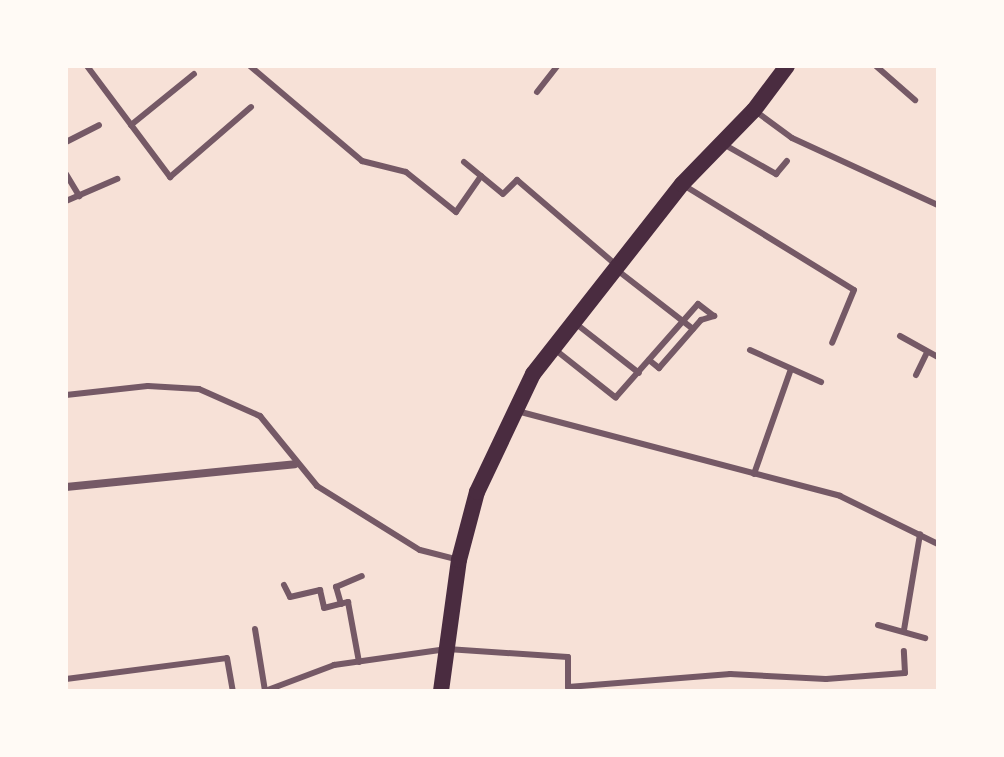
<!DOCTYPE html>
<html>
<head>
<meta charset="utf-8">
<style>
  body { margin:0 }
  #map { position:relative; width:1004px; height:757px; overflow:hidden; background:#f7e1d7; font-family:Lora,serif }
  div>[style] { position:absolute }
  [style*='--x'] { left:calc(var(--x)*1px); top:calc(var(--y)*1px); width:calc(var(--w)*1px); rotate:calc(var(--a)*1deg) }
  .service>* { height:6px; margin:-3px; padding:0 3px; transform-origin:3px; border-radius:3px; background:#755966 }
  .minor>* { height:8px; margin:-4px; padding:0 4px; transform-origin:4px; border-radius:4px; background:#755966 }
  .secondary>* { height:16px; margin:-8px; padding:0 8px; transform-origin:8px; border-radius:8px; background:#4a2c40 }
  span { translate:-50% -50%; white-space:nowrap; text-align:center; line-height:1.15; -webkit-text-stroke:6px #fffaf5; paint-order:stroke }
  .frame { position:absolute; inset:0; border:68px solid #fffaf5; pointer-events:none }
</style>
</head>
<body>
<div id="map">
  <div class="service">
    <div style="--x:87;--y:66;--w:139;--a:53.2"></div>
    <div style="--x:170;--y:177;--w:107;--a:-40.8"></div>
    <div style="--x:250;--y:66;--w:147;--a:40.3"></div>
    <div style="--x:362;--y:161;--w:45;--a:14"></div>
    <div style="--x:406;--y:172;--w:64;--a:38.7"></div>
    <div style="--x:456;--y:212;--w:44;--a:-55.2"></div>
    <div style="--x:876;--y:66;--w:52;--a:41.1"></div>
    <div style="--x:537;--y:92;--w:33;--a:-52"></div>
    <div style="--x:754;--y:110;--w:47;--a:36.4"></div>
    <div style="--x:792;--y:138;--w:161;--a:24.7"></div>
    <div style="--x:131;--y:125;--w:81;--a:-39"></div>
    <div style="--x:66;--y:142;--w:37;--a:-27"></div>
    <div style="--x:725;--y:145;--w:59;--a:29.6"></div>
    <div style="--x:776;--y:174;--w:17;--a:-50"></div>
    <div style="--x:464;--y:162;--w:50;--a:39.4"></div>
    <div style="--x:503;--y:194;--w:20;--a:-45"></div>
    <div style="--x:517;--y:180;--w:129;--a:40.6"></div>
    <div style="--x:66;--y:174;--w:26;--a:59"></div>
    <div style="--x:685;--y:186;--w:198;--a:31.6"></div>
    <div style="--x:854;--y:290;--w:57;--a:112.5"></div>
    <div style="--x:66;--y:201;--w:56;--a:-23.3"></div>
    <div style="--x:617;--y:270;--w:96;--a:37.8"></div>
    <div style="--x:575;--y:323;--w:81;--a:38"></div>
    <div style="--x:900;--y:336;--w:43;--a:28.9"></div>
    <div style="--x:553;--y:348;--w:80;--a:38.4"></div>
    <div style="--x:750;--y:350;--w:78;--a:24.3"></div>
    <div style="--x:649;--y:360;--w:13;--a:39"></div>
    <div style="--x:659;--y:368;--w:64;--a:-48.8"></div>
    <div style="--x:701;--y:320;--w:14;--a:-17"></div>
    <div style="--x:916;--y:375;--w:25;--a:-64"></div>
    <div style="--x:66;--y:395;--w:82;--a:-6.3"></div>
    <div style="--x:148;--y:386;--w:51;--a:3.4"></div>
    <div style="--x:199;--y:389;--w:67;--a:23.9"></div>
    <div style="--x:260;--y:416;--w:90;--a:50.8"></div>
    <div style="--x:317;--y:486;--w:121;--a:31.9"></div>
    <div style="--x:420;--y:550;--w:40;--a:14.4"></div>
    <div style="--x:616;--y:397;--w:124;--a:-48.6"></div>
    <div style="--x:698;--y:304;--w:20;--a:37"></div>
    <div style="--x:517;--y:411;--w:334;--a:14.7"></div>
    <div style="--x:840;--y:496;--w:109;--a:26.1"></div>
    <div style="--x:754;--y:474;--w:111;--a:-70.6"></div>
    <div style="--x:284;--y:585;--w:13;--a:63"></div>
    <div style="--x:290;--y:597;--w:31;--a:-13"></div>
    <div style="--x:320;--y:590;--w:18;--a:77"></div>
    <div style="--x:324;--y:608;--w:25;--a:-14"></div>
    <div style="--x:348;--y:602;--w:61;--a:79.6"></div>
    <div style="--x:341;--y:604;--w:18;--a:-106"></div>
    <div style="--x:336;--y:587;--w:28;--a:-23"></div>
    <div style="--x:878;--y:625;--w:49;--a:15.5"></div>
    <div style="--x:255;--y:629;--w:63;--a:80.8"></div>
    <div style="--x:904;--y:630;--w:97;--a:-80.5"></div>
    <div style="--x:66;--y:679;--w:162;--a:-7.4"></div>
    <div style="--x:227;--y:658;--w:34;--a:80"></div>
    <div style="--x:265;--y:691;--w:74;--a:-20.6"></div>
    <div style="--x:334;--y:665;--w:114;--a:-8.1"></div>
    <div style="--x:447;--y:649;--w:121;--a:3.8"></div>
    <div style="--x:568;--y:657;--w:30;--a:90"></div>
    <div style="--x:568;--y:687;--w:163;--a:-4.6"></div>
    <div style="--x:730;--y:674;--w:96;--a:3"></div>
    <div style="--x:826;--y:679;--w:79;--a:-4.3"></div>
    <div style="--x:905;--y:673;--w:22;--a:-93"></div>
  </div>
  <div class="minor">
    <div style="--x:66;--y:487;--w:230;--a:-5.7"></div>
  </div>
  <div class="secondary">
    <div style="--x:441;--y:691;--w:132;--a:-82.2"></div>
    <div style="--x:459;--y:560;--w:70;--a:-75.2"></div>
    <div style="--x:477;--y:492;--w:131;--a:-64.6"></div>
    <div style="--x:533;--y:374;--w:241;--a:-51.9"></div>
    <div style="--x:682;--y:184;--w:103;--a:-45.8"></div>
    <div style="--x:754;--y:110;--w:55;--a:-53.1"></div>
  </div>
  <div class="frame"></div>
</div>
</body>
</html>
